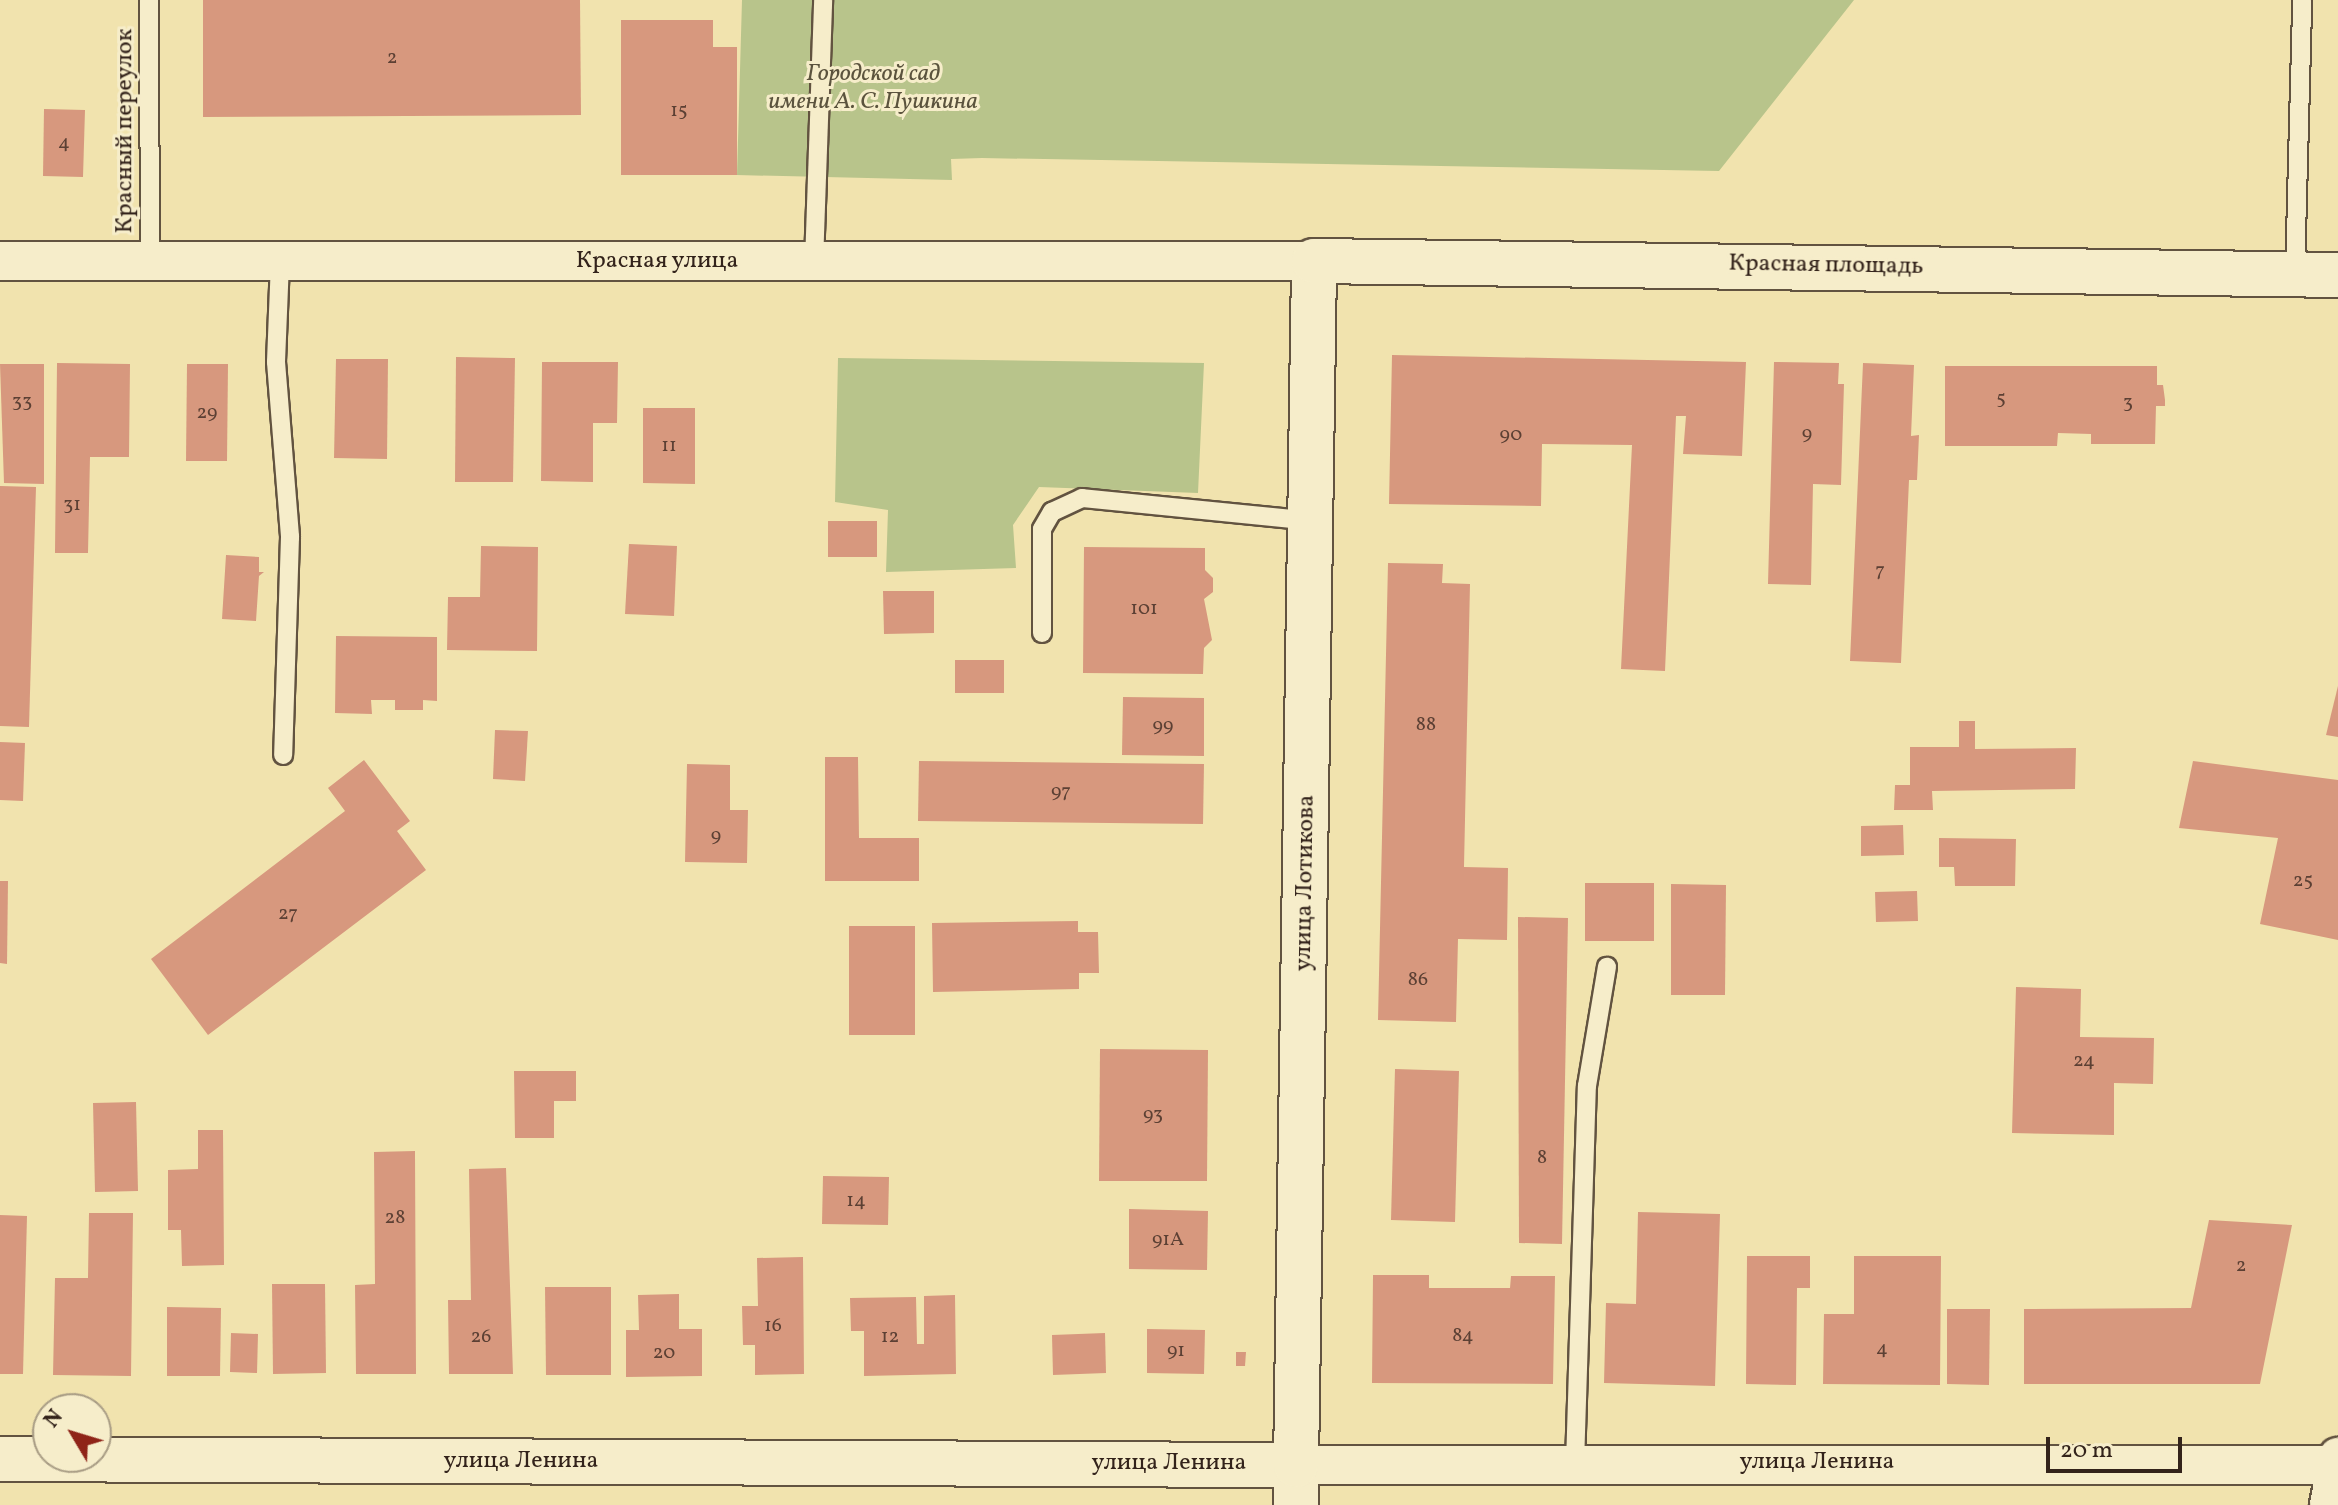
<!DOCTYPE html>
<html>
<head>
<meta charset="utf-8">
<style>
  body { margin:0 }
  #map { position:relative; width:2338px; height:1505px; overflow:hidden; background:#f1e3ae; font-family:Vollkorn,serif }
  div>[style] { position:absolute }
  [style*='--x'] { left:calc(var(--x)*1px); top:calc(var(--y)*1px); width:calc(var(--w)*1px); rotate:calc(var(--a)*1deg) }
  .green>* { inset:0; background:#b8c48b }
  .building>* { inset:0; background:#d7987e }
  .roads { filter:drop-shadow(2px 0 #625340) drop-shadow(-2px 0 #625340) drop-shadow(0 2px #625340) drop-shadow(0 -2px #625340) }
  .service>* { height:18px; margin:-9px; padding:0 9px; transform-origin:9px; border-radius:9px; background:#f6edca }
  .minor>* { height:38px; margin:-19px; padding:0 19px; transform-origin:19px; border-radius:19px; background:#f6edca }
  .tertiary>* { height:44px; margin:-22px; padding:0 22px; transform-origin:22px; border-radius:22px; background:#f6edca }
  .secondary>* { height:44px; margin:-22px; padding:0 22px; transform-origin:22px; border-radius:22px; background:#f6edca }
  span { translate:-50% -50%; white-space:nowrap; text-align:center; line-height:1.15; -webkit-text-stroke:6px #f6edca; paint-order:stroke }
  .number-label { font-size:20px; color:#5c4034 }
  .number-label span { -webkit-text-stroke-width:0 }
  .park-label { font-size:24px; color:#5b533d; font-style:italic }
  .street-label { font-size:24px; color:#33231b }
  .north { position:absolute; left:32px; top:1393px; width:80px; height:80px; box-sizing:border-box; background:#f6edca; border:2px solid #a89c84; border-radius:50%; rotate:308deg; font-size:22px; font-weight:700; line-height:32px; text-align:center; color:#33231b }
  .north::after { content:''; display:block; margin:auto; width:28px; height:36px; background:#8f2418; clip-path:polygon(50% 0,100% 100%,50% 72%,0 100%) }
  .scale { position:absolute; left:2046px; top:1437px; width:136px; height:36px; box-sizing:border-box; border:4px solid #33231b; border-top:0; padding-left:10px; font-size:24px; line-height:28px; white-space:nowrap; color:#33231b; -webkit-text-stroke:6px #f6edca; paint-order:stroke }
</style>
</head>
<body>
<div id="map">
  <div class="green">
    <div style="clip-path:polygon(742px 0,1854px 0,1719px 171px,982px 158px,951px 159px,952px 180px,737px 175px)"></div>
    <div style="clip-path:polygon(838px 358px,1204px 363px,1198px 493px,1039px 487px,1013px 525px,1016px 568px,886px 572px,888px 510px,835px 502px)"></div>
  </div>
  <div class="building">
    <div style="clip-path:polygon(203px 0,580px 0,581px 115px,203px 117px)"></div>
    <div style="clip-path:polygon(621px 20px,713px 20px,713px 47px,737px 47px,737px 175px,621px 175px)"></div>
    <div style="clip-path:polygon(44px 109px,85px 110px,83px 177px,43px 176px)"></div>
    <div style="clip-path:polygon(1392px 355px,1746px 362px,1742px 456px,1683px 454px,1686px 416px,1676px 416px,1665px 671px,1621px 669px,1632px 445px,1542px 444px,1541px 506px,1389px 504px)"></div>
    <div style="clip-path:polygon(456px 357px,515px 358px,513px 482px,455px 482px)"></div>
    <div style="clip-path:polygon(336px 359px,388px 359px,387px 459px,334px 458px)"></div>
    <div style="clip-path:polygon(542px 362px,618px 362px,617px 423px,593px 423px,593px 482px,541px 481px)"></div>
    <div style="clip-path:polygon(1774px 362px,1839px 363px,1838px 384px,1844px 384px,1841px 485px,1813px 484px,1811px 585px,1768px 584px)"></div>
    <div style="clip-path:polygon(57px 363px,130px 364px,129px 457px,90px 457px,88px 553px,55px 553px)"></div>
    <div style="clip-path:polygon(1863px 363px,1914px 365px,1911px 436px,1919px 435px,1917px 480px,1909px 480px,1901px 663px,1850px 661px)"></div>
    <div style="clip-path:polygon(0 364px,44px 364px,44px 484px,4px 483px)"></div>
    <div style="clip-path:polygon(187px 364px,228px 364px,227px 461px,186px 461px)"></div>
    <div style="clip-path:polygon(1945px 366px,2157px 366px,2157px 385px,2163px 385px,2165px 400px,2165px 406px,2156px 406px,2155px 444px,2091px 444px,2091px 434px,2058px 433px,2057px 446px,1945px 446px)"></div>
    <div style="clip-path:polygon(643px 408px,695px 408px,695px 484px,643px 483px)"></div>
    <div style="clip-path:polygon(0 486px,36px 487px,29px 727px,0 726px)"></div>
    <div style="clip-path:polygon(828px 521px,877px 521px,877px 557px,828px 557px)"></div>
    <div style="clip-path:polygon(629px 544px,677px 546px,674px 616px,625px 614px)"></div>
    <div style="clip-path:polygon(481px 546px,538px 547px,537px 651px,447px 650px,448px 597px,480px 597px)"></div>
    <div style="clip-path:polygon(1084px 547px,1205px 548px,1205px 570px,1213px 578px,1213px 592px,1204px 599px,1212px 640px,1204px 648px,1203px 674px,1083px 673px)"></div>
    <div style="clip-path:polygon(226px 555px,259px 557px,259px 572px,264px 572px,259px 576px,256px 621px,222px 619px)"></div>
    <div style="clip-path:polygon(1388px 563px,1443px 564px,1442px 583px,1470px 584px,1464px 867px,1508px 868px,1507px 940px,1458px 939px,1456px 1022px,1378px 1020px)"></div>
    <div style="clip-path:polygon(883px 591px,934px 591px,934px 633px,884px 634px)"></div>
    <div style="clip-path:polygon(336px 636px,437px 637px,437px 701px,423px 700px,423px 710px,395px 710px,395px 700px,371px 700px,372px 714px,335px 713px)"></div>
    <div style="clip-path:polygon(955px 660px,1004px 660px,1004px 693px,955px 693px)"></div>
    <div style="clip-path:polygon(2338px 686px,2338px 737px,2326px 735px)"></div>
    <div style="clip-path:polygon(1123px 697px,1204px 698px,1204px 756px,1122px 755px)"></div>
    <div style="clip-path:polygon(1959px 721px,1975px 721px,1975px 749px,2076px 748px,2075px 789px,1932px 791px,1933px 810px,1894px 810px,1895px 785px,1910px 785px,1910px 747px,1959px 747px)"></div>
    <div style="clip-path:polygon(495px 730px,528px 731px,525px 781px,493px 779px)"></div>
    <div style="clip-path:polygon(0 742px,25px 743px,23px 801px,0 800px)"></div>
    <div style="clip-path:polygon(825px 757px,858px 757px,859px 838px,919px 838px,919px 881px,825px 881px)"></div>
    <div style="clip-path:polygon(364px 760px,410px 821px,397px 831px,426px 870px,208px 1035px,151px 959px,345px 811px,328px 788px)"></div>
    <div style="clip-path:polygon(919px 761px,1204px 764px,1203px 824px,918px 821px)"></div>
    <div style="clip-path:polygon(2193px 761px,2338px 780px,2338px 940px,2260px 924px,2278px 838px,2179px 828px)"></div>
    <div style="clip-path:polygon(687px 764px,730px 765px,730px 810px,748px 810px,747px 863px,685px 862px)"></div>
    <div style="clip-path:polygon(1903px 825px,1904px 855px,1861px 856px,1861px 826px)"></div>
    <div style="clip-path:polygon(1939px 838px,2016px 839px,2015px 886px,1955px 886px,1954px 867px,1939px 867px)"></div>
    <div style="clip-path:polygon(0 881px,8px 881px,7px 964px,0 963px)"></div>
    <div style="clip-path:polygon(1585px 883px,1654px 883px,1654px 941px,1585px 941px)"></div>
    <div style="clip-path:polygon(1671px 884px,1726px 885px,1725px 995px,1671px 995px)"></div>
    <div style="clip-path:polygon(1917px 891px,1918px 921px,1876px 922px,1875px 892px)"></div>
    <div style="clip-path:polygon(1518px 917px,1568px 918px,1562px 1244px,1519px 1243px)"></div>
    <div style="clip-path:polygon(1078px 921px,1078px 932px,1098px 932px,1099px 973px,1079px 973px,1079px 989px,933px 992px,932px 923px)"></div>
    <div style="clip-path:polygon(849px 926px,915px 926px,915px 1035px,849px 1035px)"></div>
    <div style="clip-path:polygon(2016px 987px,2081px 989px,2080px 1037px,2154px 1038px,2153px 1084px,2114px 1083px,2114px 1135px,2012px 1133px)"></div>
    <div style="clip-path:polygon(1100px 1049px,1208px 1050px,1207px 1181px,1099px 1181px)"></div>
    <div style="clip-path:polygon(1395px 1069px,1459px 1071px,1455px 1222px,1391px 1220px)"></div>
    <div style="clip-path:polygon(514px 1071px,576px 1071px,576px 1101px,554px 1101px,554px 1138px,515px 1138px)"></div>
    <div style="clip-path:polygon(136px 1102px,138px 1191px,95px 1192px,93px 1103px)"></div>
    <div style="clip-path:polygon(198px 1130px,223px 1130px,224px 1265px,182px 1266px,181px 1230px,168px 1230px,168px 1170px,198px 1169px)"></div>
    <div style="clip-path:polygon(415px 1151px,416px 1374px,356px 1374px,355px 1285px,375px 1284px,374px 1152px)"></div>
    <div style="clip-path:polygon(506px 1168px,513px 1374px,449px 1374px,448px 1300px,471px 1300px,469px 1169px)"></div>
    <div style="clip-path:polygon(823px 1176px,889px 1177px,888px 1225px,822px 1224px)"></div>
    <div style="clip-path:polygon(1129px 1209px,1208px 1211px,1207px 1270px,1129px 1269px)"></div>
    <div style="clip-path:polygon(1638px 1212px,1720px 1214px,1715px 1386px,1604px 1383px,1606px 1303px,1636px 1304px)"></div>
    <div style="clip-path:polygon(89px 1213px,133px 1213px,131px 1376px,53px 1375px,55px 1278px,88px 1278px)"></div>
    <div style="clip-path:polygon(0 1215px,27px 1216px,23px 1374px,0 1374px)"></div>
    <div style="clip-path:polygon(2209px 1220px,2292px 1225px,2260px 1384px,2024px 1384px,2024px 1309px,2191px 1308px)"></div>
    <div style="clip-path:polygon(1747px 1256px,1810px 1256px,1810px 1288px,1797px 1288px,1796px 1385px,1746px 1384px)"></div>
    <div style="clip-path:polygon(1854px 1256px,1941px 1256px,1940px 1385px,1823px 1384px,1824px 1314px,1854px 1314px)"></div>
    <div style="clip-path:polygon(803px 1257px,804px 1374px,755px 1375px,755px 1345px,743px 1345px,742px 1306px,758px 1306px,757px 1258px)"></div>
    <div style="clip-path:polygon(1373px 1275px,1429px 1275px,1429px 1288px,1510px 1288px,1511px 1276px,1555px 1276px,1553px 1384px,1372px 1383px)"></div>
    <div style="clip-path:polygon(272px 1284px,325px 1284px,326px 1373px,273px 1374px)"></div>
    <div style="clip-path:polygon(545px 1287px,611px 1287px,611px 1375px,546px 1375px)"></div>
    <div style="clip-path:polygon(679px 1294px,679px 1329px,702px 1329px,702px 1376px,626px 1377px,626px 1330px,639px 1330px,638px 1295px)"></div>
    <div style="clip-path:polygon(955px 1295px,956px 1374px,864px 1376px,864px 1331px,851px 1331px,850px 1298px,916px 1297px,917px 1344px,924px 1344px,924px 1296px)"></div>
    <div style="clip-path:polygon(167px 1307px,221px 1308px,220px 1376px,167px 1376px)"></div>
    <div style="clip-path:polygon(1947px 1309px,1990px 1309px,1989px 1385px,1947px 1384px)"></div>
    <div style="clip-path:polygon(1147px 1329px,1205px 1330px,1204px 1374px,1147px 1373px)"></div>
    <div style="clip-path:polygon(231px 1333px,258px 1334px,257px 1373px,230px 1372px)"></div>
    <div style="clip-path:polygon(1105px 1333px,1106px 1373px,1053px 1375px,1052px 1335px)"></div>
    <div style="clip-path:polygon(1236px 1352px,1246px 1352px,1245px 1366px,1236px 1366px)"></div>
  </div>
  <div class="roads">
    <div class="service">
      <div style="--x:149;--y:0;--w:262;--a:89.8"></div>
      <div style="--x:280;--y:262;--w:100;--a:92.3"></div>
      <div style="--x:276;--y:362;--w:176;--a:85.4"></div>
      <div style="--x:290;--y:537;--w:218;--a:91.8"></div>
      <div style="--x:814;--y:263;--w:263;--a:-88"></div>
      <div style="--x:2295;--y:275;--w:275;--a:-88.5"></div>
      <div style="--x:1042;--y:633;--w:104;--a:-90"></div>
      <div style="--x:1042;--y:529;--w:20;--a:-60"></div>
      <div style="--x:1052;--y:512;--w:33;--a:-25"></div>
      <div style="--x:1082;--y:498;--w:230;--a:5.7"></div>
      <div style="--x:1575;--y:1464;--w:378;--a:-88.2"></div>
      <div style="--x:1587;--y:1086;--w:121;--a:-80.5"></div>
    </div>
    <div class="minor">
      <div style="--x:0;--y:261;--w:1314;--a:0"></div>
      <div style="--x:1296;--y:1465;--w:1041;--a:0"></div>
      <div style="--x:2329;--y:1505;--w:49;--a:-79.4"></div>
    </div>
    <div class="tertiary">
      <div style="--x:1296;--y:1505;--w:40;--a:-90"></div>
    </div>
    <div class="secondary">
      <div style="--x:0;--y:1459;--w:1296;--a:0.27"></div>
      <div style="--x:1296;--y:1465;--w:1204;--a:-89.14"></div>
      <div style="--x:1314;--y:261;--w:1024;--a:0.78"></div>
    </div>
  </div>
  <div class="number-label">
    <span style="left:392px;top:58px">2</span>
    <span style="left:679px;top:111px">15</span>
    <span style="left:64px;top:143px">4</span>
    <span style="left:2001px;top:399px">5</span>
    <span style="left:22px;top:402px">33</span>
    <span style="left:2128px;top:403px">3</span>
    <span style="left:207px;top:413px">29</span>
    <span style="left:1807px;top:434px">9</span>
    <span style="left:1511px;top:435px">90</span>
    <span style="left:669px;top:446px">11</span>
    <span style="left:72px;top:505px">31</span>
    <span style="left:1880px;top:571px">7</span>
    <span style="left:1144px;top:609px">101</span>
    <span style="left:1426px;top:725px">88</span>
    <span style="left:1163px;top:726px">99</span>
    <span style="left:1061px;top:792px">97</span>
    <span style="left:716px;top:836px">9</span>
    <span style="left:2303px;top:881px">25</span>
    <span style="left:288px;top:914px">27</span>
    <span style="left:1418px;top:980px">86</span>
    <span style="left:2084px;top:1061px">24</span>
    <span style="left:1153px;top:1115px">93</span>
    <span style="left:1542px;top:1158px">8</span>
    <span style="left:856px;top:1201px">14</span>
    <span style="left:395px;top:1218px">28</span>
    <span style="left:1168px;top:1240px">91А</span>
    <span style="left:2241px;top:1266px">2</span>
    <span style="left:773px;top:1326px">16</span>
    <span style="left:1463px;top:1336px">84</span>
    <span style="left:481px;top:1337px">26</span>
    <span style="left:890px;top:1337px">12</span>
    <span style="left:1882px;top:1349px">4</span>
    <span style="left:1176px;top:1351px">91</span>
    <span style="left:664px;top:1353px">20</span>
  </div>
  <div class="park-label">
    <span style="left:873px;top:89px">Городской сад<br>имени А. С. Пушкина</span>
  </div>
  <div class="street-label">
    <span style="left:126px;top:131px;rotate:-90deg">Красный переулок</span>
    <span style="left:657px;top:262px">Красная улица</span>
    <span style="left:1826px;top:266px;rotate:1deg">Красная площадь</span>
    <span style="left:1306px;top:883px;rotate:-89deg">улица Лотикова</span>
    <span style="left:521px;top:1462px">улица Ленина</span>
    <span style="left:1817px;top:1463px">улица Ленина</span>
    <span style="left:1169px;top:1464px">улица Ленина</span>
  </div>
  <div class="north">N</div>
  <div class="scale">20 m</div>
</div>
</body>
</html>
